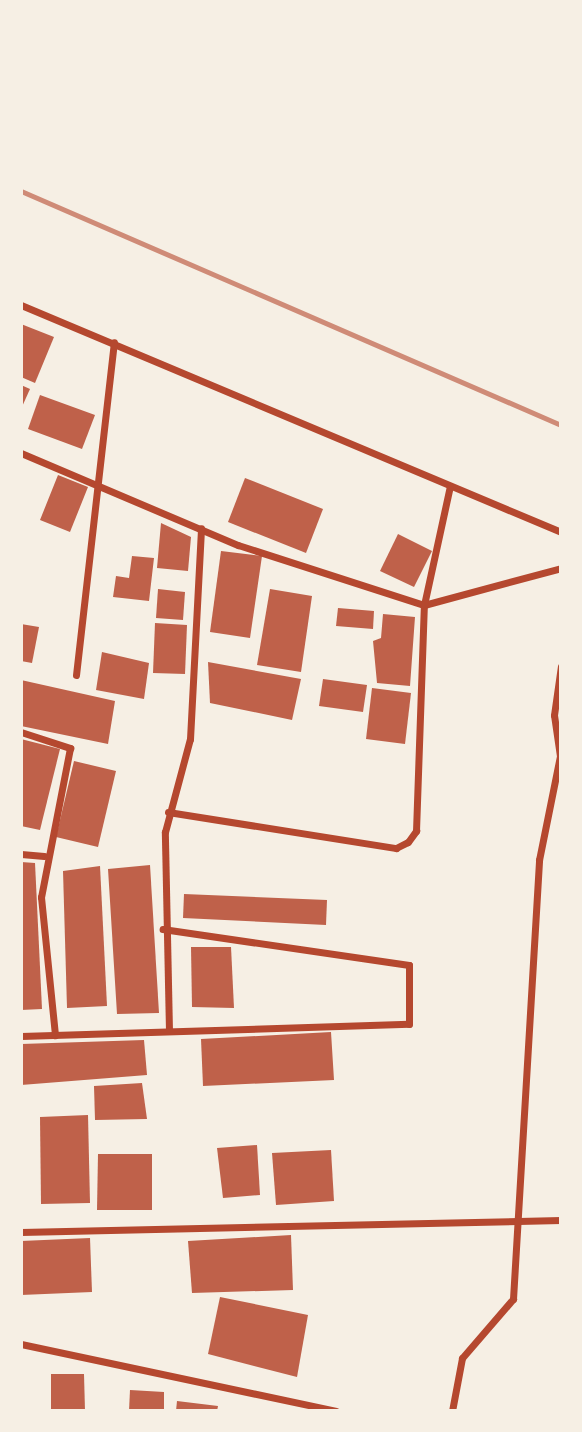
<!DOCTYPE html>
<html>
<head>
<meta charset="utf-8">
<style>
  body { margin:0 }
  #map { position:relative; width:582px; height:1432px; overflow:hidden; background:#f6efe4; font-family:"PT Sans",sans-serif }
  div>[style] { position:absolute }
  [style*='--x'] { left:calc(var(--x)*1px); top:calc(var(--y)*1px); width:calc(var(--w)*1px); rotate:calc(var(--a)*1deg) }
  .building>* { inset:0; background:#bf614a }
  .minor>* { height:7px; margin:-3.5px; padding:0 3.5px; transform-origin:3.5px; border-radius:3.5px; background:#b5482f }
  .rail>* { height:5px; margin:-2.5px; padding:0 2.5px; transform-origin:2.5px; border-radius:2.5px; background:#cf8b77 }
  span { translate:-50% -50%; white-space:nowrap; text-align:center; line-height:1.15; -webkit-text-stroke:7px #f6efe4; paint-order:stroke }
  .frame { position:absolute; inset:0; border:23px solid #f6efe4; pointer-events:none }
</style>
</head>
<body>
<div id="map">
  <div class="building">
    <div style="clip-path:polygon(21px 324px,54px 337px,35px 383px,21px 377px)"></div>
    <div style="clip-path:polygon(21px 385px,30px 389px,21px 409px)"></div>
    <div style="clip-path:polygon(40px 395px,95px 415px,82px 449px,28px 429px)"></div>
    <div style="clip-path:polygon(58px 475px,88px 487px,70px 532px,40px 520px)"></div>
    <div style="clip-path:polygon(245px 478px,323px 509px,306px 553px,228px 522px)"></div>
    <div style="clip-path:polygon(161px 523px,191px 537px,188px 571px,157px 568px)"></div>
    <div style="clip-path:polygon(398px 534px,432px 551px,414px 587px,380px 571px)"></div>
    <div style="clip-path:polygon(221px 551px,262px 556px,250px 638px,210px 632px)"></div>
    <div style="clip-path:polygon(132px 556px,154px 558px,149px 601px,113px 597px,116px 576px,129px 578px)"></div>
    <div style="clip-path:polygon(158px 589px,185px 592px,183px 620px,156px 618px)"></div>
    <div style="clip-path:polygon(270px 589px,312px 596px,301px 672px,257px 665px)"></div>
    <div style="clip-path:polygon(338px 608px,374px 611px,373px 629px,336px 626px)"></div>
    <div style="clip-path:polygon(383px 614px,415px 617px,410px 686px,377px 683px,373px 641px,381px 638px)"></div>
    <div style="clip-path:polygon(155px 623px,187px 625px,185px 674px,153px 673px)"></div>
    <div style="clip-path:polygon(21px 624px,39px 627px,32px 663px,21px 661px)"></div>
    <div style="clip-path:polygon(102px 652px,149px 663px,144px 699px,96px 690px)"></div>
    <div style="clip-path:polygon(208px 662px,301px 679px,292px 720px,210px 703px)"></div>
    <div style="clip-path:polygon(323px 679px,367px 685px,363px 712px,319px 706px)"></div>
    <div style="clip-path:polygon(21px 680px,115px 701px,108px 744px,21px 726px)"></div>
    <div style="clip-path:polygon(372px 688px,411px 693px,405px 744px,366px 739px)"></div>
    <div style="clip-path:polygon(21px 739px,60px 749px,40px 830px,21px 826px)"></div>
    <div style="clip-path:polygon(74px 761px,116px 771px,98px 847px,56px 837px)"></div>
    <div style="clip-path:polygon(21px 862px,35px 863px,42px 1009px,21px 1010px)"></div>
    <div style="clip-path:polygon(150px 865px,159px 1013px,117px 1014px,108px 869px)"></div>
    <div style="clip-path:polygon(100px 866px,107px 1006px,67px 1008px,63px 871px)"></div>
    <div style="clip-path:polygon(184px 894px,327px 900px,326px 925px,183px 918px)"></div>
    <div style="clip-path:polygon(191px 947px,231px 947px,234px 1008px,192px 1007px)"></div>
    <div style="clip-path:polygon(331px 1032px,334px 1080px,203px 1086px,201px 1039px)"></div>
    <div style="clip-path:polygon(144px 1040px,147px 1075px,21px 1085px,21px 1044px)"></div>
    <div style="clip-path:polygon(142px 1083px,147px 1119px,95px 1120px,94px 1086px)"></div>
    <div style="clip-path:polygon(88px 1115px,90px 1203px,41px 1204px,40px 1117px)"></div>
    <div style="clip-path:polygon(257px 1145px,260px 1195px,223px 1198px,217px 1148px)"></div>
    <div style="clip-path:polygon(331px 1150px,334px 1201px,276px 1205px,272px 1153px)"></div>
    <div style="clip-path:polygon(98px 1154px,152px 1154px,152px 1210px,97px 1210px)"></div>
    <div style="clip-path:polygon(291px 1235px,293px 1290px,192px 1293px,188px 1241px)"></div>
    <div style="clip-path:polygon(90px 1238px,92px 1292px,21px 1295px,21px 1241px)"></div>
    <div style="clip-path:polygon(220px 1297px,308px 1315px,297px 1377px,208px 1354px)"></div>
    <div style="clip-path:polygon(51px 1374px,84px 1374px,85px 1411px,51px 1411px)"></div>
    <div style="clip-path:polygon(130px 1390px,164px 1392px,164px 1411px,129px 1411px)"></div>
    <div style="clip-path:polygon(177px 1401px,218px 1406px,217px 1411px,176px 1411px)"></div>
  </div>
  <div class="minor">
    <div style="--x:21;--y:305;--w:586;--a:22.8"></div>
    <div style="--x:21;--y:453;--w:236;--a:23"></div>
    <div style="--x:238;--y:545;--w:195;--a:17.9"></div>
    <div style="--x:424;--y:605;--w:142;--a:-15.1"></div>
    <div style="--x:76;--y:675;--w:335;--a:-83.5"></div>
    <div style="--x:21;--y:732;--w:52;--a:18.1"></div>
    <div style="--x:70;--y:748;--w:152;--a:101"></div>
    <div style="--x:41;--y:897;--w:139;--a:84.2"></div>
    <div style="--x:168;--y:812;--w:231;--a:9"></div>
    <div style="--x:396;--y:848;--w:13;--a:-27"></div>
    <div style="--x:408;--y:842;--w:14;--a:-54"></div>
    <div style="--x:416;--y:831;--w:226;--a:-88"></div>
    <div style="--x:424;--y:605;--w:122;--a:-77.7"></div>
    <div style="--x:21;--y:854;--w:23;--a:5"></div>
    <div style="--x:169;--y:1031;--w:199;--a:-91.2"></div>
    <div style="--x:165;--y:832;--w:96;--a:-75"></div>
    <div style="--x:190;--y:739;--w:211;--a:-87"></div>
    <div style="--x:21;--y:1036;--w:388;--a:-1.8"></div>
    <div style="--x:409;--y:1024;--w:59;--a:-90"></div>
    <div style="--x:409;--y:965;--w:249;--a:-171.7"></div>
    <div style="--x:21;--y:1232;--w:540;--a:-1.27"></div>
    <div style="--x:21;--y:1344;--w:322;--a:12"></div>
    <div style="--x:452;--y:1411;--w:54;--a:-79.3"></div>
    <div style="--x:462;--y:1358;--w:78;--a:-49.2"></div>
    <div style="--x:513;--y:1299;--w:440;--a:-86.6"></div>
    <div style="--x:539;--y:860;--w:106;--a:-78.6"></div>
    <div style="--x:560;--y:756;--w:41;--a:-98.3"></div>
    <div style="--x:554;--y:715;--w:49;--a:-81.9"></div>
  </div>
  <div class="rail">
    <div style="--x:21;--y:191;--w:589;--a:23.43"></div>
  </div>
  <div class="frame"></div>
</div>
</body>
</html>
